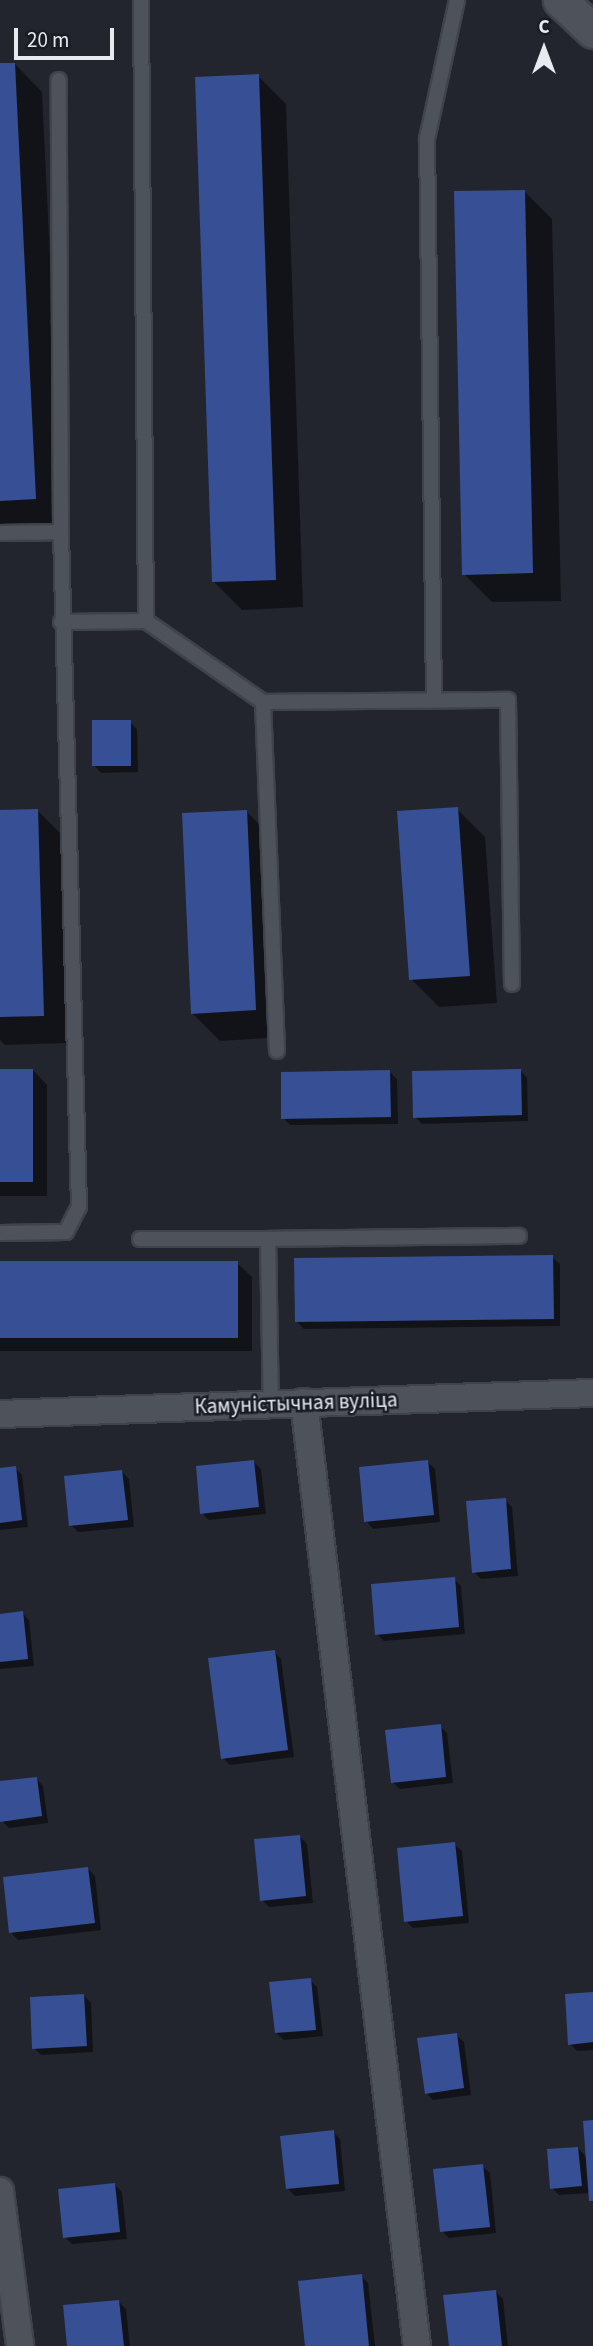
<!DOCTYPE html>
<html>
<head>
<meta charset="utf-8">
<style>
  body { margin:0 }
  #map { position:relative; width:593px; height:2346px; overflow:hidden; background:#22252d; font-family:"Source Sans 3",sans-serif }
  div>[style] { position:absolute }
  [style*='--x'] { left:calc(var(--x)*1px); top:calc(var(--y)*1px); width:calc(var(--w)*1px); rotate:calc(var(--a)*1deg) }
  .shadow>* { inset:0; background:#0007 }
  .building>* { inset:0; background:#374f94 }
  .roads { filter:drop-shadow(2px 0 #40434a) drop-shadow(-2px 0 #40434a) drop-shadow(0 2px #40434a) drop-shadow(0 -2px #40434a) }
  .service>* { height:14px; margin:-7px; padding:0 7px; transform-origin:7px; border-radius:7px; background:#4e525b }
  .minor>* { height:26px; margin:-13px; padding:0 13px; transform-origin:13px; border-radius:13px; background:#4e525b }
  .tertiary>* { height:33px; margin:-16.5px; padding:0 16.5px; transform-origin:16.5px; border-radius:16.5px; background:#4e525b }
  span { translate:-50% -50%; white-space:nowrap; text-align:center; line-height:1.15; -webkit-text-stroke:5px #181c24; paint-order:stroke }
  .street-label { font-size:21px; color:#e8eaf0 }
  .north { position:absolute; left:509px; top:14px; width:70px; height:70px; -webkit-text-stroke:5px #181c24; paint-order:stroke; rotate:0deg; font-size:19px; font-weight:700; line-height:28px; text-align:center; color:#e8eaf0 }
  .north::after { content:''; display:block; margin:auto; width:24px; height:32px; background:#e8eaf0; clip-path:polygon(50% 0,100% 100%,50% 72%,0 100%) }
  .scale { position:absolute; left:14px; top:28px; width:100px; height:32px; box-sizing:border-box; border:4px solid #e8eaf0; border-top:0; padding-left:9px; font-size:21px; line-height:24px; white-space:nowrap; color:#e8eaf0; -webkit-text-stroke:5px #181c24; paint-order:stroke }
</style>
</head>
<body>
<div id="map">
  <div class="shadow">
    <div style="clip-path:polygon(15px 64px,42px 92px,63px 526px,0 529px,0 65px)"></div>
    <div style="clip-path:polygon(258px 76px,286px 104px,303px 607px,242px 610px,214px 582px)"></div>
    <div style="clip-path:polygon(524px 191px,552px 219px,561px 601px,492px 602px,464px 574px)"></div>
    <div style="clip-path:polygon(130px 722px,137px 729px,138px 772px,101px 773px,94px 765px)"></div>
    <div style="clip-path:polygon(457px 809px,485px 837px,497px 1003px,439px 1007px,411px 979px)"></div>
    <div style="clip-path:polygon(37px 810px,65px 838px,71px 1043px,5px 1045px,0 1040px,0 811px)"></div>
    <div style="clip-path:polygon(246px 811px,274px 839px,283px 1037px,220px 1041px,192px 1013px)"></div>
    <div style="clip-path:polygon(0 1070px,33px 1070px,47px 1085px,47px 1196px,0 1196px)"></div>
    <div style="clip-path:polygon(520px 1070px,527px 1078px,528px 1121px,422px 1124px,415px 1117px)"></div>
    <div style="clip-path:polygon(390px 1072px,397px 1079px,398px 1124px,290px 1125px,283px 1118px)"></div>
    <div style="clip-path:polygon(552px 1257px,560px 1264px,560px 1326px,304px 1329px,296px 1321px)"></div>
    <div style="clip-path:polygon(0 1263px,237px 1263px,252px 1277px,252px 1351px,0 1351px)"></div>
    <div style="clip-path:polygon(254px 1462px,261px 1469px,266px 1514px,209px 1520px,202px 1513px)"></div>
    <div style="clip-path:polygon(428px 1462px,435px 1469px,440px 1522px,373px 1529px,366px 1521px)"></div>
    <div style="clip-path:polygon(15px 1468px,22px 1475px,28px 1527px,0 1530px,0 1470px)"></div>
    <div style="clip-path:polygon(122px 1472px,129px 1479px,134px 1527px,78px 1532px,71px 1525px)"></div>
    <div style="clip-path:polygon(505px 1500px,512px 1507px,518px 1576px,481px 1579px,474px 1572px)"></div>
    <div style="clip-path:polygon(454px 1579px,461px 1586px,465px 1634px,384px 1641px,377px 1634px)"></div>
    <div style="clip-path:polygon(22px 1613px,29px 1620px,34px 1666px,0 1669px,0 1615px)"></div>
    <div style="clip-path:polygon(274px 1651px,281px 1659px,294px 1757px,230px 1765px,223px 1758px)"></div>
    <div style="clip-path:polygon(440px 1726px,447px 1733px,453px 1783px,400px 1789px,392px 1782px)"></div>
    <div style="clip-path:polygon(36px 1778px,43px 1786px,48px 1823px,9px 1828px,2px 1821px,0 1783px)"></div>
    <div style="clip-path:polygon(299px 1836px,307px 1844px,313px 1903px,269px 1907px,262px 1900px)"></div>
    <div style="clip-path:polygon(454px 1844px,462px 1851px,469px 1923px,413px 1928px,406px 1921px)"></div>
    <div style="clip-path:polygon(88px 1869px,95px 1876px,101px 1930px,18px 1940px,11px 1932px)"></div>
    <div style="clip-path:polygon(310px 1980px,317px 1987px,323px 2036px,284px 2040px,276px 2033px)"></div>
    <div style="clip-path:polygon(593px 1994px,593px 2050px,577px 2051px,570px 2044px)"></div>
    <div style="clip-path:polygon(84px 1996px,91px 2003px,93px 2052px,41px 2055px,34px 2048px)"></div>
    <div style="clip-path:polygon(456px 2035px,464px 2042px,471px 2095px,433px 2100px,426px 2093px)"></div>
    <div style="clip-path:polygon(593px 2122px,593px 2203px,590px 2193px,559px 2195px,552px 2188px,578px 2148px,587px 2158px)"></div>
    <div style="clip-path:polygon(333px 2132px,340px 2139px,345px 2191px,295px 2196px,288px 2189px)"></div>
    <div style="clip-path:polygon(482px 2166px,490px 2173px,496px 2233px,449px 2238px,442px 2231px)"></div>
    <div style="clip-path:polygon(115px 2185px,122px 2192px,127px 2239px,72px 2244px,65px 2237px)"></div>
    <div style="clip-path:polygon(361px 2276px,368px 2283px,375px 2346px,307px 2346px)"></div>
    <div style="clip-path:polygon(496px 2292px,503px 2299px,508px 2346px,450px 2346px)"></div>
    <div style="clip-path:polygon(119px 2302px,126px 2309px,130px 2346px,68px 2346px)"></div>
  </div>
  <div class="building">
    <div style="clip-path:polygon(0 63px,15px 63px,36px 499px,0 501px)"></div>
    <div style="clip-path:polygon(259px 74px,276px 580px,212px 582px,195px 77px)"></div>
    <div style="clip-path:polygon(525px 190px,533px 573px,462px 575px,454px 191px)"></div>
    <div style="clip-path:polygon(92px 720px,131px 720px,131px 766px,92px 766px)"></div>
    <div style="clip-path:polygon(458px 807px,470px 976px,409px 980px,397px 811px)"></div>
    <div style="clip-path:polygon(38px 809px,44px 1016px,0 1017px,0 810px)"></div>
    <div style="clip-path:polygon(247px 810px,256px 1010px,191px 1014px,182px 813px)"></div>
    <div style="clip-path:polygon(0 1069px,33px 1069px,33px 1182px,0 1182px)"></div>
    <div style="clip-path:polygon(521px 1069px,522px 1115px,413px 1118px,412px 1071px)"></div>
    <div style="clip-path:polygon(390px 1070px,391px 1117px,281px 1119px,281px 1072px)"></div>
    <div style="clip-path:polygon(553px 1255px,554px 1319px,295px 1322px,294px 1258px)"></div>
    <div style="clip-path:polygon(0 1261px,238px 1261px,238px 1338px,0 1338px)"></div>
    <div style="clip-path:polygon(254px 1460px,259px 1507px,200px 1514px,196px 1466px)"></div>
    <div style="clip-path:polygon(428px 1460px,434px 1515px,364px 1522px,359px 1467px)"></div>
    <div style="clip-path:polygon(16px 1466px,22px 1520px,0 1523px,0 1468px)"></div>
    <div style="clip-path:polygon(122px 1470px,128px 1520px,69px 1526px,64px 1476px)"></div>
    <div style="clip-path:polygon(506px 1498px,511px 1569px,472px 1573px,466px 1501px)"></div>
    <div style="clip-path:polygon(455px 1577px,459px 1627px,375px 1635px,371px 1584px)"></div>
    <div style="clip-path:polygon(23px 1611px,28px 1659px,0 1662px,0 1614px)"></div>
    <div style="clip-path:polygon(275px 1650px,288px 1750px,221px 1759px,208px 1658px)"></div>
    <div style="clip-path:polygon(441px 1724px,446px 1777px,391px 1783px,385px 1730px)"></div>
    <div style="clip-path:polygon(37px 1777px,42px 1816px,0 1822px,0 1781px)"></div>
    <div style="clip-path:polygon(300px 1835px,306px 1896px,260px 1901px,254px 1839px)"></div>
    <div style="clip-path:polygon(455px 1842px,463px 1916px,404px 1922px,397px 1848px)"></div>
    <div style="clip-path:polygon(88px 1867px,95px 1923px,9px 1933px,3px 1877px)"></div>
    <div style="clip-path:polygon(311px 1978px,316px 2030px,275px 2033px,269px 1982px)"></div>
    <div style="clip-path:polygon(593px 1992px,593px 2042px,568px 2045px,565px 1994px)"></div>
    <div style="clip-path:polygon(84px 1994px,87px 2046px,32px 2049px,30px 1997px)"></div>
    <div style="clip-path:polygon(457px 2033px,464px 2088px,425px 2094px,417px 2038px)"></div>
    <div style="clip-path:polygon(593px 2120px,593px 2201px,589px 2201px,583px 2121px)"></div>
    <div style="clip-path:polygon(334px 2130px,339px 2184px,286px 2189px,280px 2136px)"></div>
    <div style="clip-path:polygon(578px 2147px,582px 2186px,550px 2189px,547px 2149px)"></div>
    <div style="clip-path:polygon(483px 2164px,490px 2227px,440px 2232px,433px 2169px)"></div>
    <div style="clip-path:polygon(115px 2183px,120px 2232px,63px 2238px,58px 2189px)"></div>
    <div style="clip-path:polygon(362px 2274px,369px 2346px,305px 2346px,298px 2281px)"></div>
    <div style="clip-path:polygon(496px 2290px,502px 2346px,449px 2346px,443px 2295px)"></div>
    <div style="clip-path:polygon(119px 2300px,124px 2346px,67px 2346px,63px 2305px)"></div>
  </div>
  <div class="roads">
    <div class="service">
      <div style="--x:141;--y:0;--w:621;--a:89.54"></div>
      <div style="--x:0;--y:533;--w:61;--a:-0.9"></div>
      <div style="--x:61;--y:532;--w:452;--a:-90.3"></div>
      <div style="--x:61;--y:622;--w:85;--a:-0.7"></div>
      <div style="--x:146;--y:621;--w:142;--a:34.7"></div>
      <div style="--x:263;--y:702;--w:245;--a:-0.5"></div>
      <div style="--x:508;--y:700;--w:284;--a:89.2"></div>
      <div style="--x:434;--y:700;--w:561;--a:-90.71"></div>
      <div style="--x:427;--y:139;--w:142;--a:-77.8"></div>
      <div style="--x:263;--y:702;--w:349;--a:87.7"></div>
      <div style="--x:0;--y:1233;--w:66;--a:-0.9"></div>
      <div style="--x:66;--y:1232;--w:28;--a:-63"></div>
      <div style="--x:79;--y:1207;--w:675;--a:-91.53"></div>
      <div style="--x:140;--y:1239;--w:128;--a:0"></div>
      <div style="--x:268;--y:1239;--w:165;--a:89"></div>
      <div style="--x:268;--y:1239;--w:251;--a:-0.7"></div>
    </div>
    <div class="minor">
      <div style="--x:304;--y:1402;--w:951;--a:83.17"></div>
      <div style="--x:0;--y:1414;--w:593;--a:-2.03"></div>
      <div style="--x:0;--y:2191;--w:156;--a:82.6"></div>
    </div>
    <div class="tertiary">
      <div style="--x:560;--y:0;--w:45;--a:43.2"></div>
    </div>
  </div>
  <div class="street-label">
    <span style="left:296px;top:1403px;rotate:-2deg">Камуністычная вуліца</span>
  </div>
  <div class="north">С</div>
  <div class="scale">20 m</div>
</div>
</body>
</html>
